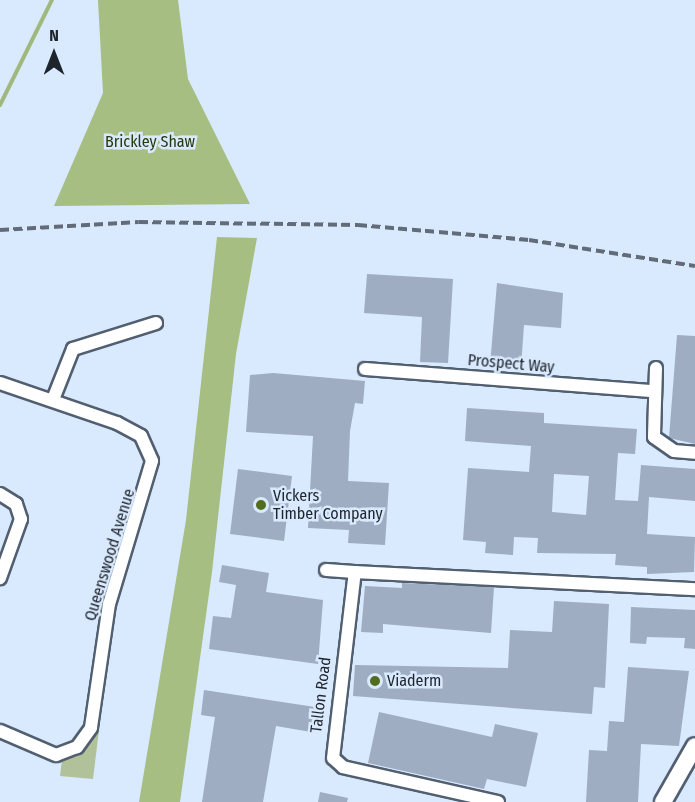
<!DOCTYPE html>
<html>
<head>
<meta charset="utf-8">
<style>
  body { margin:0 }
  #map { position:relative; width:695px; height:802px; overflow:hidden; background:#d9e9fe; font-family:"Fira Sans Condensed",sans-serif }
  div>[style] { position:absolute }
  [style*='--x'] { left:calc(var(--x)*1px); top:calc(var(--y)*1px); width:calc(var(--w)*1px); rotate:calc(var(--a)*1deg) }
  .green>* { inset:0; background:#b1c19a }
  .forest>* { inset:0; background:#a7be82 }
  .stream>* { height:4px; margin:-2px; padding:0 2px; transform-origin:2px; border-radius:2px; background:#a0b87c }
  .building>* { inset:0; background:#9eadc1 }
  .roads { filter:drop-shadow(2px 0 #515f70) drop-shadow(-2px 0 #515f70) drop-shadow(0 2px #515f70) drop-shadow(0 -2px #515f70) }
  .street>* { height:12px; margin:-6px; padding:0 6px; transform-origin:6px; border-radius:6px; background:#fff }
  .secondary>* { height:16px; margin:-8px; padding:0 8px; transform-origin:8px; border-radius:8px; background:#fff }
  .rail>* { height:4px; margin-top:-2px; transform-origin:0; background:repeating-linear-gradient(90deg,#626c78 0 9px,transparent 0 13.5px) }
  .dots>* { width:16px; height:16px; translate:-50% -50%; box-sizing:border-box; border:3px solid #d9e9fe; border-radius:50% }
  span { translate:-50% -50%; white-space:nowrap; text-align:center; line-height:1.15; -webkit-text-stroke:5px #d9e9fe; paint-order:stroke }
  .park-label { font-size:16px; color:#2a390c }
  .street-label { font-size:16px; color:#1e242b }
  .poi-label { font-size:16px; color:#1e242b }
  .left { translate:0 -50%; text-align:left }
  .north { position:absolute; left:24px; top:24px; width:60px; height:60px; -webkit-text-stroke:4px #d9e9fe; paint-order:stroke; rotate:0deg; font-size:16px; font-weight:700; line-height:24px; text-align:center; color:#1e242b }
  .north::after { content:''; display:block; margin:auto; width:21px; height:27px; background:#1e242b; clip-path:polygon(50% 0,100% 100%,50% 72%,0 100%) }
</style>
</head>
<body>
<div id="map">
  <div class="green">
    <div style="clip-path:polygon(100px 722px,93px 779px,60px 776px,62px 760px,83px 750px)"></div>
  </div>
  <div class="forest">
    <div style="clip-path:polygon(98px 0,178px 0,188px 79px,250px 204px,54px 206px,103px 93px)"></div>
    <div style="clip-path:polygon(217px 237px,257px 238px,236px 354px,212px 572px,180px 802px,139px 802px,186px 520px)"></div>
  </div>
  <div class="stream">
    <div style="--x:0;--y:105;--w:117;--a:-63.7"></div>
  </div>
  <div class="building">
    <div style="clip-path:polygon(367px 274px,453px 279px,448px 363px,420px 362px,422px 317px,364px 313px)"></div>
    <div style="clip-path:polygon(497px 283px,563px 293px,561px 328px,524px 325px,521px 367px,490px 365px)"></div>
    <div style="clip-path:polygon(677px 335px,695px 336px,695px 444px,669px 438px)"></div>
    <div style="clip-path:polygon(273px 373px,365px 381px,363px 404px,355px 403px,350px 431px,348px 481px,389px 483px,385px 545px,348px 543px,349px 530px,308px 528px,313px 436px,246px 432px,250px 375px)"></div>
    <div style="clip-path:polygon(evenodd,467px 408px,544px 413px,544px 423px,637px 429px,635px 454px,618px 453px,615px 500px,638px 501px,641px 465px,695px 469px,695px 501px,649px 497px,647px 534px,695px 537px,694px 572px,647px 574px,647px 567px,615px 565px,616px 554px,537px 553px,538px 538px,514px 537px,513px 555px,485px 553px,486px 542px,463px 540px,468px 468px,529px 472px,531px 446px,465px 441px,467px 408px,554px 474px,589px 476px,586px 515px,552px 512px,554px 474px)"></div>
    <div style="clip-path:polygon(238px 469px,292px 476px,284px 541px,230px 534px)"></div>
    <div style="clip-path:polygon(222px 565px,269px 573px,266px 592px,323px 600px,318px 664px,209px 649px,213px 616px,231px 618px,236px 585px,219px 582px)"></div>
    <div style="clip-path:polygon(402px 583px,494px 587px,491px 633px,383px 624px,383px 633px,361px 632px,365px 586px,402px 588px)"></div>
    <div style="clip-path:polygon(554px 601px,609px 604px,605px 688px,594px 687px,592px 714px,353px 696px,355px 665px,508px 668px,510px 630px,552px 632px)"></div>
    <div style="clip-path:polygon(631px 607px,695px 610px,695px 649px,684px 648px,685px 638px,647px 637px,646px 644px,630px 643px)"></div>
    <div style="clip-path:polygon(628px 667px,689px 671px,679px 746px,641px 744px,638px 802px,586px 802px,589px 750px,607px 751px,609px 721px,624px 722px)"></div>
    <div style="clip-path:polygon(204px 690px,315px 707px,311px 732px,276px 726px,263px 802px,202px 802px,215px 717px,201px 715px)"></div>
    <div style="clip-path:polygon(379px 712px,492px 737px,495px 724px,538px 733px,526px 787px,487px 779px,484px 789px,368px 763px)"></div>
    <div style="clip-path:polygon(320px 792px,348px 798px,347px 802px,318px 802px)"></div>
  </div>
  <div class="roads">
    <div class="street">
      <div style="--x:656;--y:368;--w:69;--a:91.7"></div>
      <div style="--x:654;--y:437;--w:24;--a:35"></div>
      <div style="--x:674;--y:451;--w:21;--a:5"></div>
      <div style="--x:365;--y:369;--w:290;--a:4.4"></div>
      <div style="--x:0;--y:383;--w:124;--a:18.9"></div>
      <div style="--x:117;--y:423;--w:27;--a:28"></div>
      <div style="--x:141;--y:436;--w:27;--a:66"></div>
      <div style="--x:152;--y:461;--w:149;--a:106.7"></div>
      <div style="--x:109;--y:604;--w:125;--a:98.3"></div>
      <div style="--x:91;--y:728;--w:24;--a:126"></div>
      <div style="--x:77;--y:747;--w:22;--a:159"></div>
      <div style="--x:56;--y:755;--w:61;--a:-156.8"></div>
      <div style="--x:54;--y:397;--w:52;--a:-68.4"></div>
      <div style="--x:73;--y:349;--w:87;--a:-17.4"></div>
      <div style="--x:0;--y:494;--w:19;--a:32"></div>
      <div style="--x:16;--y:504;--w:16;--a:72"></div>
      <div style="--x:21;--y:519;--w:63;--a:109.6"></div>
      <div style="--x:326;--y:570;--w:29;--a:4"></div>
      <div style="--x:498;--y:802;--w:159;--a:-167.3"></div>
      <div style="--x:343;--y:767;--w:13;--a:-138"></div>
      <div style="--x:333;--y:758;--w:187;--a:-83.3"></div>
      <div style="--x:355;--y:572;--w:340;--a:2.9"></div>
    </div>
    <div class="secondary">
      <div style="--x:663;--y:802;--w:64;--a:-60.3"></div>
    </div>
  </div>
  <div class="rail">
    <div style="--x:0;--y:230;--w:139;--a:-3.3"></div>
    <div style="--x:139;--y:222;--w:219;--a:0.8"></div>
    <div style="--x:358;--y:225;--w:172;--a:5"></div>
    <div style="--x:529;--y:240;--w:168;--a:8.9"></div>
  </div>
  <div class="dots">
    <div style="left:261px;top:505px;background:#536c1e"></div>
    <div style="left:375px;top:681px;background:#536c1e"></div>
  </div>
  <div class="park-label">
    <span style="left:150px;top:142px">Brickley Shaw</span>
  </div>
  <div class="street-label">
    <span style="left:511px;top:364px;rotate:5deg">Prospect Way</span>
    <span style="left:110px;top:555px;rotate:-73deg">Queenswood Avenue</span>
    <span style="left:321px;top:695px;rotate:-83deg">Tallon Road</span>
  </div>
  <div class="poi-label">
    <span class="left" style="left:273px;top:505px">Vickers<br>Timber Company</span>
    <span class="left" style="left:387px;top:681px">Viaderm</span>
  </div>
  <div class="north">N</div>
</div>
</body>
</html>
